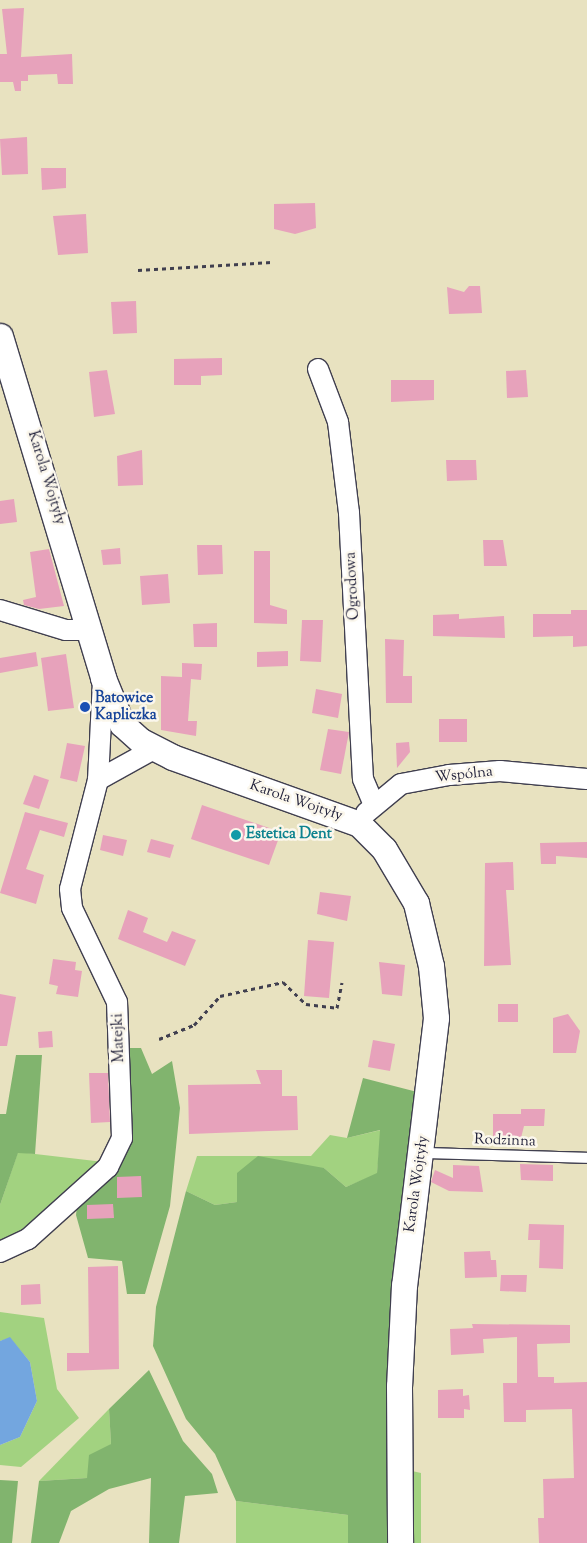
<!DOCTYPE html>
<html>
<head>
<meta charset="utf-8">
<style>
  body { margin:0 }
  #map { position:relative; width:587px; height:1543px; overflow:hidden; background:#e8e2c0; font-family:"Sorts Mill Goudy",serif }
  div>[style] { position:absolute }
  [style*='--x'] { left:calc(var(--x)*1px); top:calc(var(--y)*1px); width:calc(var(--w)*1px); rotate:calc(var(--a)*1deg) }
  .green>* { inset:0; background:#a2d280 }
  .forest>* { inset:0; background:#81b46e }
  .water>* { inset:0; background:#73a6df }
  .building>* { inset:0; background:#e7a2bb }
  .path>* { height:3px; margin-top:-1.5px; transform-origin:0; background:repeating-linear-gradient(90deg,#403f4f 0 4px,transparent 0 8px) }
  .roads { filter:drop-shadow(1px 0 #403f4f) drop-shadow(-1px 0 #403f4f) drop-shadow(0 1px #403f4f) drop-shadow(0 -1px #403f4f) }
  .service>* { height:10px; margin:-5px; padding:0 5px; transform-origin:5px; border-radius:5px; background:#fff }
  .minor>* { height:20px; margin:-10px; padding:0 10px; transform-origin:10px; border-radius:10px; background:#fff }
  .tertiary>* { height:25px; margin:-12.5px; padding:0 12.5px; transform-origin:12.5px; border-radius:12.5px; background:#fff }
  .dots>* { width:14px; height:14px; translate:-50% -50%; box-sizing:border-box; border:2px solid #fbf7ec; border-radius:50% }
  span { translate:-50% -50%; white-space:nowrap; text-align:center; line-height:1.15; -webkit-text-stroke:5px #fbf7ec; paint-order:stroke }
  .street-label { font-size:15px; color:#22223b }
  .transit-label { font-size:15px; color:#164399; font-weight:700 }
  .left { translate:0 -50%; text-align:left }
  .culture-label { font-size:15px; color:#0d838f; font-weight:700 }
</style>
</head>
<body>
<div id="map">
  <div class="green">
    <div style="clip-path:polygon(381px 1130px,377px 1174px,346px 1187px,324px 1168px,237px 1173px,237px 1202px,215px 1205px,186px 1191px,197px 1156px,311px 1156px,330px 1135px,347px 1138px)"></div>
    <div style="clip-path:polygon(18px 1152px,104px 1162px,25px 1235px,0 1245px,0 1205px)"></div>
    <div style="clip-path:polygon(0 1312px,44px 1318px,57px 1389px,79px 1418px,21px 1467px,0 1465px,0 1445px,20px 1437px,37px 1401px,30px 1362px,10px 1338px,0 1341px)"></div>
    <div style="clip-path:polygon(109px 1409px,111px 1444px,87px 1478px,39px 1481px)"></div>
    <div style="clip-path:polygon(412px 1471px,421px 1473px,421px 1543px,408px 1543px)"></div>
    <div style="clip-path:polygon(236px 1501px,348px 1515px,348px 1543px,236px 1543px)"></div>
  </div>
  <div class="forest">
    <div style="clip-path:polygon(124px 1048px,141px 1048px,152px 1074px,172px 1061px,180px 1108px,170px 1206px,145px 1294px,127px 1294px,122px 1261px,88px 1258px,76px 1215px,77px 1206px,118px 1166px,129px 1148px)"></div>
    <div style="clip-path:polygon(16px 1055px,42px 1055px,35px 1154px,18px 1153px,0 1205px,0 1114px,6px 1114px)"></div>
    <div style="clip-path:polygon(363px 1078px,425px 1094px,391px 1543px,348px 1543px,348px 1515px,236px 1501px,215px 1454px,186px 1419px,153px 1346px,156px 1307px,186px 1191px,215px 1205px,237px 1202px,237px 1173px,258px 1156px,324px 1168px,346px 1187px,377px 1173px,380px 1130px,347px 1138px)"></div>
    <div style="clip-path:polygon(149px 1370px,183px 1441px,212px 1474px,218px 1493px,185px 1496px,179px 1543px,149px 1543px,151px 1478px,109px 1489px,71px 1511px,59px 1543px,31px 1543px,39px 1481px,87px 1478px,89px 1455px,111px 1444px,109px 1409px)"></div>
    <div style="clip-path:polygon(0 1480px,18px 1481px,12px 1543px,0 1543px)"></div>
  </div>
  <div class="water">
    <div style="clip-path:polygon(10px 1337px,30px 1362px,37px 1401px,20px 1437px,0 1445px,0 1341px)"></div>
  </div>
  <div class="building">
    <div style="clip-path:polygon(24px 8px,21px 57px,72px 54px,73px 84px,58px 84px,57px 74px,28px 75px,28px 81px,21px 81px,21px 91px,15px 91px,13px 82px,0 82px,0 54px,7px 54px,2px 9px)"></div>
    <div style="clip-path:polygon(27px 137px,28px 174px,2px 175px,0 139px)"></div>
    <div style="clip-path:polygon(41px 168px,66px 168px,66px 188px,42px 190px)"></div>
    <div style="clip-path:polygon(315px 203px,316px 228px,295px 234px,274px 229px,274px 204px)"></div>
    <div style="clip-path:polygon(86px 214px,88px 253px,58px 255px,53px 216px)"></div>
    <div style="clip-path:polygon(469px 286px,480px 286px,482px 313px,449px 314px,447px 287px,464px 292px)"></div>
    <div style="clip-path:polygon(136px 301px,137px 333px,113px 334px,111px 302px)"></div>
    <div style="clip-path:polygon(222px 358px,222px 375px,201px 376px,201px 385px,174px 385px,174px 359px)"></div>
    <div style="clip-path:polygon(107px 370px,115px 414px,94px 417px,89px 372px)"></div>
    <div style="clip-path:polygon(526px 370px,528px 397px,507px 398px,506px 371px)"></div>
    <div style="clip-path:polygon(391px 380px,434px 380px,434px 400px,391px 402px)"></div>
    <div style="clip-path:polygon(142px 450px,143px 485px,118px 486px,117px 456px)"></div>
    <div style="clip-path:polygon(446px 460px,476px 460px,477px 480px,447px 481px)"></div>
    <div style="clip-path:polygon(14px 499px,17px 522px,0 524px,0 501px)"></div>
    <div style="clip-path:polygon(483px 540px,503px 540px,507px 566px,484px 566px)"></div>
    <div style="clip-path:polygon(197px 545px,222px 545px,223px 574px,198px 575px)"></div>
    <div style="clip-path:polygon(120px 548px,121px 564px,103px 565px,101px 550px)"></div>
    <div style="clip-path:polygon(49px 549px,64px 606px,39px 609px,24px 605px,23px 600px,36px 597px,30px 552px)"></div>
    <div style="clip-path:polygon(254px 551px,270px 551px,270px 605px,287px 610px,287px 624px,254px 623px)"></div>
    <div style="clip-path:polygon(168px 574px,170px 603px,142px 605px,140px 576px)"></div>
    <div style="clip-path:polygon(571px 610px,587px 610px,587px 646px,573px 647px,573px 636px,533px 637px,533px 614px,571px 614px)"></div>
    <div style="clip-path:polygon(459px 614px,459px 619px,504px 616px,505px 638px,433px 636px,433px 615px)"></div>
    <div style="clip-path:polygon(302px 620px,323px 620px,321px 662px,300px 661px)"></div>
    <div style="clip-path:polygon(217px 623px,217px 647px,194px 647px,193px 624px)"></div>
    <div style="clip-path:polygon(385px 639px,404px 640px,403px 676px,412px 676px,412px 703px,386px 703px)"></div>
    <div style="clip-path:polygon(288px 651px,288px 666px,257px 667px,257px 652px)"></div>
    <div style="clip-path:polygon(36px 652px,38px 666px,0 673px,0 658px)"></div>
    <div style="clip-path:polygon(66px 654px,74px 708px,48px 711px,41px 658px)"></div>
    <div style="clip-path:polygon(182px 663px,202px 664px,201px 680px,191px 679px,188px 721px,197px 721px,196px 736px,161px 730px,161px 676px,182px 677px)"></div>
    <div style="clip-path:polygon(316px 689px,342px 694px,338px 718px,312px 713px)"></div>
    <div style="clip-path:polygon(439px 719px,467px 719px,467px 742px,439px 742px)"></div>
    <div style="clip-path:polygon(328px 729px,349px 732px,341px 774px,320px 770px)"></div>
    <div style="clip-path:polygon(409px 742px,410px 752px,397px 768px,396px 743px)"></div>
    <div style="clip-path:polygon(67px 743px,85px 746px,77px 782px,60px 778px)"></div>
    <div style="clip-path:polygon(34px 775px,49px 780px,39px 809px,23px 804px)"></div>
    <div style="clip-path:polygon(202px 805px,281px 832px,269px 865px,191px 839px)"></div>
    <div style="clip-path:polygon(25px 812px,68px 823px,64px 837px,40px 830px,26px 869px,44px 875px,36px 904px,0 893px)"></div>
    <div style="clip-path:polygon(103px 835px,127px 840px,123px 856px,100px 850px)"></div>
    <div style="clip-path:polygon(151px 839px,174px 845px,170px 858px,147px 852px)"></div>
    <div style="clip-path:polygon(587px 842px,587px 858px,556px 856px,556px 864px,541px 864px,540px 843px)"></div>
    <div style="clip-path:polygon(513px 862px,514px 890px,506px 890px,511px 965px,484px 966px,485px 863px)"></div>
    <div style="clip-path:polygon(320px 892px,351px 896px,347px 921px,317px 914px)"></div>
    <div style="clip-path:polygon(128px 910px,148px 918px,143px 932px,167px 942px,172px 931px,196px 940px,185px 966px,118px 939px)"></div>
    <div style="clip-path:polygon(308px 940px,334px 942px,329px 998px,304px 996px)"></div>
    <div style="clip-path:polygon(53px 959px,76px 962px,75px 970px,82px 971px,78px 997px,56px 994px,58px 986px,49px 984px)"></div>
    <div style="clip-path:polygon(379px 962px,405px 965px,402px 996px,382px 994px)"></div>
    <div style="clip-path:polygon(0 994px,16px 997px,7px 1046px,0 1046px)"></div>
    <div style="clip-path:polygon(498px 1004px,518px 1004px,518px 1022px,498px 1022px)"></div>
    <div style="clip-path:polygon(568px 1014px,580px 1031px,576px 1053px,553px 1053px,553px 1018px)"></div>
    <div style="clip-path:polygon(52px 1031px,53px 1047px,39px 1048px,38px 1032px)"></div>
    <div style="clip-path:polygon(373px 1040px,395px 1044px,390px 1071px,368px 1067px)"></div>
    <div style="clip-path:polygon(256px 1070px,282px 1070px,282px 1096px,297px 1096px,298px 1130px,189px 1134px,188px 1085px,261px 1084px)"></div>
    <div style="clip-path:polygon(89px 1073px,108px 1073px,110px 1122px,91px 1123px)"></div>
    <div style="clip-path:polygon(521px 1109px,545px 1109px,544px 1126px,524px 1126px,520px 1142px,493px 1141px,493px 1114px,521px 1114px)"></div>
    <div style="clip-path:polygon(520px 1164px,553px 1165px,553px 1181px,521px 1180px)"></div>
    <div style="clip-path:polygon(453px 1165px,479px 1166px,483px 1192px,449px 1191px,431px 1182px,435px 1170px,453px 1178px)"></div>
    <div style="clip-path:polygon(141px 1176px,142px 1197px,117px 1198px,117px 1177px)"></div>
    <div style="clip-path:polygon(113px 1204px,114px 1218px,87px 1219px,87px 1205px)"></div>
    <div style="clip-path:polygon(529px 1224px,564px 1225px,563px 1269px,539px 1268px,540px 1240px,528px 1240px)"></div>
    <div style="clip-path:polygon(490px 1251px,491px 1260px,496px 1260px,497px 1277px,465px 1278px,464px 1252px)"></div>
    <div style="clip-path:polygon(118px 1266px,119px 1369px,67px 1371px,67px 1353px,89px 1353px,88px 1267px)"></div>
    <div style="clip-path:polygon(501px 1275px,527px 1275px,526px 1292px,500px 1291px)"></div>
    <div style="clip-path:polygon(40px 1284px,41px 1304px,21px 1305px,21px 1285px)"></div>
    <div style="clip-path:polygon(472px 1324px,570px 1325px,570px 1343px,537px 1344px,538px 1377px,554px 1377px,554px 1383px,587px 1382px,587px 1543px,539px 1543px,538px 1518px,544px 1518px,543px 1479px,574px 1478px,572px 1409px,526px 1410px,526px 1422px,504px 1422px,503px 1383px,517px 1383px,517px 1337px,483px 1339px,484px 1353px,451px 1355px,450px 1329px,473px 1328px)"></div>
    <div style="clip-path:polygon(463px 1389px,463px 1396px,469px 1395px,470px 1410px,464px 1409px,464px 1418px,438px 1418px,438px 1390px)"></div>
  </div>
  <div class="path">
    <div style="--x:138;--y:270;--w:134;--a:-3.4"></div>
    <div style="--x:159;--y:1039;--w:38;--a:-22"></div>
    <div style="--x:194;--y:1025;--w:39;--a:-48"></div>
    <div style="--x:220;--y:996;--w:65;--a:-12.5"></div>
    <div style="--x:283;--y:982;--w:32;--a:44"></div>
    <div style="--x:306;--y:1004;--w:31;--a:7"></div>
    <div style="--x:337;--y:1008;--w:26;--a:-79"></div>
  </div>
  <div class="roads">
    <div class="service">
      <div style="--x:423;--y:1153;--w:164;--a:1.7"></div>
    </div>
    <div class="minor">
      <div style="--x:318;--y:369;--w:57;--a:69.3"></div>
      <div style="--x:338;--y:422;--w:92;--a:83.1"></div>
      <div style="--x:349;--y:513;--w:266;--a:87"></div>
      <div style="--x:363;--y:779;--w:28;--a:67"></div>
      <div style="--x:0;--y:610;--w:69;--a:16.9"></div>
      <div style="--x:66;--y:630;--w:24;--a:0"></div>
      <div style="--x:98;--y:780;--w:64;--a:-29"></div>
      <div style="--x:366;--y:813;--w:45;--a:-39.6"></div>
      <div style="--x:401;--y:784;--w:49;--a:-10.6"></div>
      <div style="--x:449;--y:775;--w:51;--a:-4.5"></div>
      <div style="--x:500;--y:771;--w:87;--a:5.3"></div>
      <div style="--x:0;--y:1252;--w:31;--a:-25"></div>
      <div style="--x:28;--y:1239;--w:108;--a:-42"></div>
      <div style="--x:108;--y:1167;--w:32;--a:-64"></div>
      <div style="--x:122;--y:1138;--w:136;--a:-92.1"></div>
      <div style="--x:117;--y:1002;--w:104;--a:-115.6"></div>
      <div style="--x:72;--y:908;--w:19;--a:-96"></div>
      <div style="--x:70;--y:889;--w:113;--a:-75.6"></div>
      <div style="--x:98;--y:780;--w:100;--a:-87.1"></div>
    </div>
    <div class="tertiary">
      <div style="--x:0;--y:336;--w:357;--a:73.2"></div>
      <div style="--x:103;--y:678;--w:50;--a:67.6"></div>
      <div style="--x:122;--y:724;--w:25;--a:42"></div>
      <div style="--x:141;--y:741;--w:35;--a:27"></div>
      <div style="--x:172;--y:757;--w:199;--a:19.7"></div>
      <div style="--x:359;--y:824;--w:35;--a:45"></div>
      <div style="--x:384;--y:849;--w:63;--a:59.3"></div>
      <div style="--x:416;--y:903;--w:65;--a:76.6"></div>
      <div style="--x:431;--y:966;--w:52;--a:84.5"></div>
      <div style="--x:436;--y:1018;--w:269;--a:96.8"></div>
      <div style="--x:404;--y:1285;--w:101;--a:92.8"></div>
      <div style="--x:399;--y:1386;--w:157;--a:89.6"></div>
    </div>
  </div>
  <div class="dots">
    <div style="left:85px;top:707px;background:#1a4fb4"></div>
    <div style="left:236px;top:835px;background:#0f9aa8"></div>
  </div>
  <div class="street-label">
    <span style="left:46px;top:478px;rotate:73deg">Karola Wojtyły</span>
    <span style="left:353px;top:586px;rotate:-93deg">Ogrodowa</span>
    <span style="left:464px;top:775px;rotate:-6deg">Wspólna</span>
    <span style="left:296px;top:801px;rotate:19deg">Karola Wojtyły</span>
    <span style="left:119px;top:1038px;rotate:-92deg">Matejki</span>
    <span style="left:505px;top:1141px;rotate:2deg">Rodzinna</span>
    <span style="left:417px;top:1184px;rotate:-82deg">Karola Wojtyły</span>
  </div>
  <div class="transit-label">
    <span class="left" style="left:95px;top:707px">Batowice<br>Kapliczka</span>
  </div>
  <div class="culture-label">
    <span class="left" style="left:246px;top:835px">Estetica Dent</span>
  </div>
</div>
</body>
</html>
